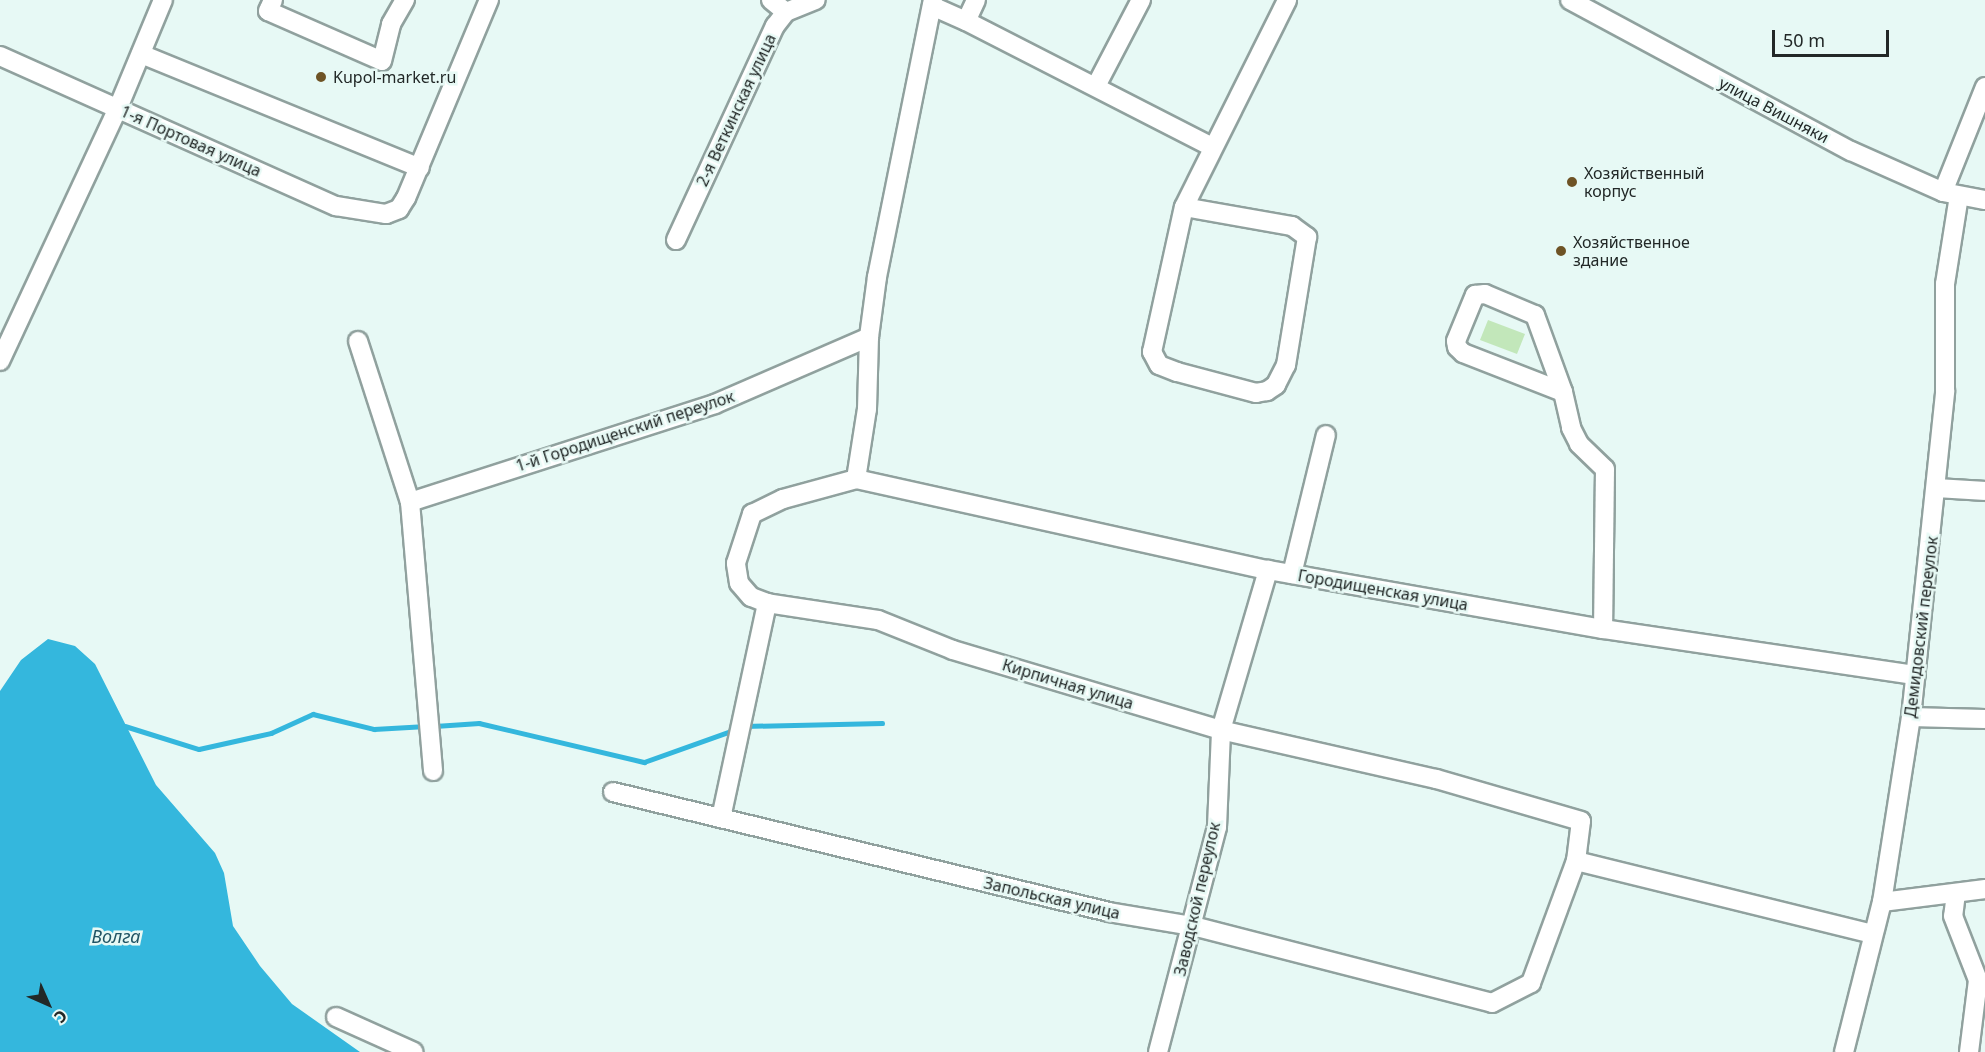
<!DOCTYPE html>
<html>
<head>
<meta charset="utf-8">
<style>
  body { margin:0 }
  #map { position:relative; width:1985px; height:1052px; overflow:hidden; background:#e7f9f5; font-family:"Noto Sans",sans-serif }
  div>[style] { position:absolute }
  [style*='--x'] { left:calc(var(--x)*1px); top:calc(var(--y)*1px); width:calc(var(--w)*1px); rotate:calc(var(--a)*1deg) }
  .green>* { inset:0; background:#c2e7ba }
  .water>* { inset:0; background:#34b7dd }
  .stream>* { height:4.5px; margin:-2.25px; padding:0 2.25px; transform-origin:2.25px; border-radius:2.25px; background:#34b7dd }
  .roads { filter:drop-shadow(2px 0 #90a19e) drop-shadow(-2px 0 #90a19e) drop-shadow(0 2px #90a19e) drop-shadow(0 -2px #90a19e) }
  .minor>* { height:18px; margin:-9px; padding:0 9px; transform-origin:9px; border-radius:9px; background:#fff }
  .dots>* { width:16px; height:16px; translate:-50% -50%; box-sizing:border-box; border:3px solid #e7f9f5; border-radius:50% }
  span { translate:-50% -50%; white-space:nowrap; text-align:center; line-height:1.15; -webkit-text-stroke:5px #e7f9f5; paint-order:stroke }
  .poi-label { font-size:16px; color:#222827 }
  .left { translate:0 -50%; text-align:left }
  .street-label { font-size:16px; color:#222827 }
  .water-label { font-size:18px; color:#205464; font-style:italic }
  .north { position:absolute; left:18px; top:974px; width:60px; height:60px; -webkit-text-stroke:4px #e7f9f5; paint-order:stroke; rotate:135deg; font-size:16px; font-weight:700; line-height:24px; text-align:center; color:#222827 }
  .north::after { content:''; display:block; margin:auto; width:21px; height:27px; background:#222827; clip-path:polygon(50% 0,100% 100%,50% 72%,0 100%) }
  .scale { position:absolute; left:1772px; top:30px; width:117px; height:27px; box-sizing:border-box; border:3px solid #222827; border-top:0; padding-left:8px; font-size:18px; line-height:21px; white-space:nowrap; color:#222827; -webkit-text-stroke:4px #e7f9f5; paint-order:stroke }
</style>
</head>
<body>
<div id="map">
  <div class="green">
    <div style="clip-path:polygon(1488px 320px,1525px 334px,1517px 354px,1480px 340px)"></div>
  </div>
  <div class="water">
    <div style="clip-path:polygon(48px 639px,75px 646px,95px 664px,156px 785px,215px 853px,224px 873px,233px 926px,260px 966px,292px 1004px,360px 1052px,0 1052px,0 691px,21px 660px)"></div>
  </div>
  <div class="stream">
    <div style="--x:125;--y:726;--w:77;--a:17.3"></div>
    <div style="--x:199;--y:749;--w:74;--a:-12.5"></div>
    <div style="--x:271;--y:733;--w:46;--a:-24.3"></div>
    <div style="--x:313;--y:714;--w:63;--a:13.8"></div>
    <div style="--x:374;--y:729;--w:52;--a:-3.3"></div>
    <div style="--x:435;--y:726;--w:44;--a:-3.9"></div>
    <div style="--x:479;--y:723;--w:170;--a:13.3"></div>
    <div style="--x:644;--y:762;--w:96;--a:-19.6"></div>
    <div style="--x:744;--y:726;--w:138;--a:-1.2"></div>
  </div>
  <div class="roads">
    <div class="minor">
      <div style="--x:273;--y:0;--w:12;--a:114"></div>
      <div style="--x:268;--y:11;--w:124;--a:23.7"></div>
      <div style="--x:382;--y:61;--w:38;--a:-76"></div>
      <div style="--x:391;--y:24;--w:28;--a:-60"></div>
      <div style="--x:771;--y:0;--w:19;--a:39"></div>
      <div style="--x:976;--y:0;--w:23;--a:115"></div>
      <div style="--x:966;--y:21;--w:276;--a:27.1"></div>
      <div style="--x:1570;--y:0;--w:319;--a:28.3"></div>
      <div style="--x:1851;--y:151;--w:101;--a:24"></div>
      <div style="--x:1943;--y:192;--w:43;--a:10.8"></div>
      <div style="--x:932;--y:6;--w:37;--a:24"></div>
      <div style="--x:141;--y:54;--w:301;--a:22.2"></div>
      <div style="--x:0;--y:56;--w:368;--a:24.1"></div>
      <div style="--x:336;--y:206;--w:51;--a:9.1"></div>
      <div style="--x:386;--y:214;--w:14;--a:-21"></div>
      <div style="--x:399;--y:209;--w:13;--a:-58"></div>
      <div style="--x:406;--y:198;--w:215;--a:-67.3"></div>
      <div style="--x:1096;--y:86;--w:97;--a:-62.4"></div>
      <div style="--x:1943;--y:192;--w:113;--a:-68.2"></div>
      <div style="--x:1184;--y:207;--w:110;--a:10"></div>
      <div style="--x:1292;--y:226;--w:19;--a:36"></div>
      <div style="--x:1307;--y:237;--w:130;--a:99.3"></div>
      <div style="--x:1286;--y:365;--w:22;--a:117"></div>
      <div style="--x:1276;--y:385;--w:11;--a:146"></div>
      <div style="--x:1267;--y:391;--w:11;--a:170"></div>
      <div style="--x:1256;--y:393;--w:82;--a:-165.1"></div>
      <div style="--x:1177;--y:372;--w:19;--a:-159"></div>
      <div style="--x:1159;--y:365;--w:15;--a:-118"></div>
      <div style="--x:1152;--y:352;--w:148;--a:-77.6"></div>
      <div style="--x:1184;--y:207;--w:231;--a:-63.5"></div>
      <div style="--x:676;--y:240;--w:236;--a:-65.2"></div>
      <div style="--x:775;--y:26;--w:18;--a:-52"></div>
      <div style="--x:786;--y:12;--w:32;--a:-22"></div>
      <div style="--x:358;--y:341;--w:169;--a:72.1"></div>
      <div style="--x:410;--y:502;--w:270;--a:85.1"></div>
      <div style="--x:0;--y:361;--w:279;--a:-65"></div>
      <div style="--x:118;--y:108;--w:117;--a:-67.4"></div>
      <div style="--x:1563;--y:392;--w:107;--a:-158.7"></div>
      <div style="--x:1463;--y:353;--w:8;--a:-135"></div>
      <div style="--x:1457;--y:347;--w:6;--a:-99"></div>
      <div style="--x:1456;--y:341;--w:50;--a:-67.6"></div>
      <div style="--x:1475;--y:295;--w:10;--a:-6"></div>
      <div style="--x:1485;--y:294;--w:54;--a:22.8"></div>
      <div style="--x:1535;--y:315;--w:82;--a:70"></div>
      <div style="--x:1563;--y:392;--w:37;--a:77"></div>
      <div style="--x:1571;--y:428;--w:18;--a:63"></div>
      <div style="--x:1579;--y:444;--w:36;--a:44"></div>
      <div style="--x:1605;--y:469;--w:160;--a:90.7"></div>
      <div style="--x:856;--y:479;--w:71;--a:-81.1"></div>
      <div style="--x:867;--y:409;--w:72;--a:-88.4"></div>
      <div style="--x:869;--y:337;--w:61;--a:-82.4"></div>
      <div style="--x:877;--y:277;--w:283;--a:-78.6"></div>
      <div style="--x:1937;--y:488;--w:48;--a:3.6"></div>
      <div style="--x:410;--y:502;--w:320;--a:-17.8"></div>
      <div style="--x:715;--y:404;--w:168;--a:-23.5"></div>
      <div style="--x:1292;--y:574;--w:143;--a:-76.3"></div>
      <div style="--x:1911;--y:717;--w:74;--a:1.5"></div>
      <div style="--x:613;--y:792;--w:510;--a:13.6"></div>
      <div style="--x:1109;--y:912;--w:85;--a:9.5"></div>
      <div style="--x:1193;--y:926;--w:309;--a:14.4"></div>
      <div style="--x:1492;--y:1003;--w:44;--a:-27.1"></div>
      <div style="--x:1531;--y:983;--w:130;--a:-69.8"></div>
      <div style="--x:721;--y:818;--w:220;--a:-77.9"></div>
      <div style="--x:1956;--y:893;--w:23;--a:97"></div>
      <div style="--x:1953;--y:916;--w:69;--a:68.7"></div>
      <div style="--x:1978;--y:980;--w:73;--a:97.1"></div>
      <div style="--x:1882;--y:902;--w:104;--a:-7.2"></div>
      <div style="--x:1873;--y:934;--w:306;--a:-166.2"></div>
      <div style="--x:1576;--y:861;--w:40;--a:-82.9"></div>
      <div style="--x:1581;--y:821;--w:151;--a:-163.8"></div>
      <div style="--x:1436;--y:779;--w:221;--a:-167.2"></div>
      <div style="--x:1221;--y:730;--w:280;--a:-163.4"></div>
      <div style="--x:953;--y:650;--w:81;--a:-158.2"></div>
      <div style="--x:878;--y:620;--w:112;--a:-171.3"></div>
      <div style="--x:767;--y:603;--w:17;--a:-159"></div>
      <div style="--x:751;--y:597;--w:18;--a:-131"></div>
      <div style="--x:739;--y:583;--w:20;--a:-99"></div>
      <div style="--x:736;--y:563;--w:52;--a:-71.9"></div>
      <div style="--x:752;--y:514;--w:34;--a:-26"></div>
      <div style="--x:783;--y:499;--w:76;--a:-15.3"></div>
      <div style="--x:856;--y:479;--w:422;--a:12.5"></div>
      <div style="--x:1268;--y:570;--w:340;--a:10"></div>
      <div style="--x:1603;--y:629;--w:316;--a:8.4"></div>
      <div style="--x:336;--y:1017;--w:85;--a:24.2"></div>
      <div style="--x:1158;--y:1052;--w:233;--a:-75.3"></div>
      <div style="--x:1217;--y:827;--w:97;--a:-87.6"></div>
      <div style="--x:1221;--y:730;--w:167;--a:-73.6"></div>
      <div style="--x:1844;--y:1052;--w:155;--a:-75.8"></div>
      <div style="--x:1882;--y:902;--w:187;--a:-81.1"></div>
      <div style="--x:1911;--y:717;--w:328;--a:-84"></div>
      <div style="--x:1945;--y:391;--w:107;--a:-90"></div>
      <div style="--x:1945;--y:284;--w:89;--a:-81"></div>
    </div>
  </div>
  <div class="dots">
    <div style="left:321px;top:77px;background:#6e5325"></div>
    <div style="left:1572px;top:182px;background:#6e5325"></div>
    <div style="left:1561px;top:251px;background:#6e5325"></div>
  </div>
  <div class="poi-label">
    <span class="left" style="left:333px;top:77px">Kupol-market.ru</span>
    <span class="left" style="left:1584px;top:182px">Хозяйственный<br>корпус</span>
    <span class="left" style="left:1573px;top:251px">Хозяйственное<br>здание</span>
  </div>
  <div class="street-label">
    <span style="left:736px;top:110px;rotate:-65deg">2-я Веткинская улица</span>
    <span style="left:1774px;top:110px;rotate:28deg">улица Вишняки</span>
    <span style="left:191px;top:141px;rotate:24deg">1-я Портовая улица</span>
    <span style="left:625px;top:431px;rotate:-18deg">1-й Городищенский переулок</span>
    <span style="left:1383px;top:590px;rotate:10deg">Городищенская улица</span>
    <span style="left:1921px;top:627px;rotate:-83deg">Демидовский переулок</span>
    <span style="left:1068px;top:684px;rotate:17deg">Кирпичная улица</span>
    <span style="left:1052px;top:898px;rotate:13deg">Запольская улица</span>
    <span style="left:1197px;top:899px;rotate:-77deg">Заводской переулок</span>
  </div>
  <div class="water-label">
    <span style="left:116px;top:936px">Волга</span>
  </div>
  <div class="north">С</div>
  <div class="scale">50 m</div>
</div>
</body>
</html>
